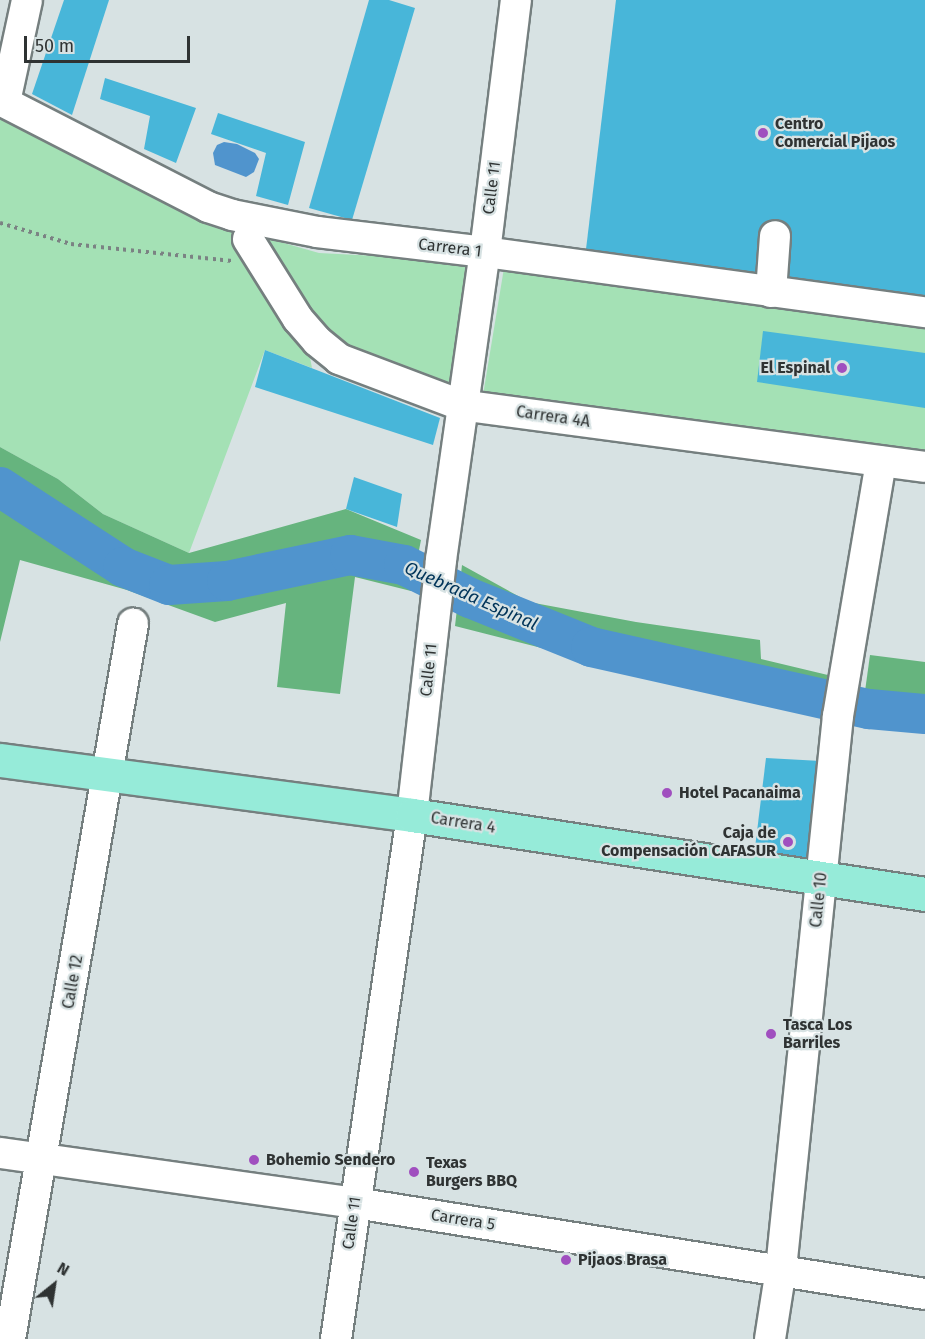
<!DOCTYPE html>
<html>
<head>
<meta charset="utf-8">
<style>
  body { margin:0 }
  #map { position:relative; width:925px; height:1339px; overflow:hidden; background:#d7e2e3; font-family:"Fira Sans",sans-serif }
  div>[style] { position:absolute }
  [style*='--x'] { left:calc(var(--x)*1px); top:calc(var(--y)*1px); width:calc(var(--w)*1px); rotate:calc(var(--a)*1deg) }
  .green>* { inset:0; background:#a4e1b5 }
  .forest>* { inset:0; background:#66b47e }
  .water>* { inset:0; background:#5094cd }
  .river>* { height:40px; margin:-20px; padding:0 20px; transform-origin:20px; border-radius:20px; background:#5094cd }
  .building>* { inset:0; background:#48b6d9 }
  .path>* { height:4px; margin-top:-2px; transform-origin:0; background:repeating-linear-gradient(90deg,#7b8283 0 3px,transparent 0 7.5px) }
  .roads { filter:drop-shadow(2px 0 #757f7f) drop-shadow(-2px 0 #757f7f) drop-shadow(0 2px #757f7f) drop-shadow(0 -2px #757f7f) }
  .minor>* { height:30px; margin:-15px; padding:0 15px; transform-origin:15px; border-radius:15px; background:#fff }
  .major>* { height:33px; margin:-16.5px; padding:0 16.5px; transform-origin:16.5px; border-radius:16.5px; background:#96ebd9 }
  .dots>* { width:16px; height:16px; translate:-50% -50%; box-sizing:border-box; border:3px solid #d7e2e3; border-radius:50% }
  span { translate:-50% -50%; white-space:nowrap; text-align:center; line-height:1.15; -webkit-text-stroke:4.5px #d7e2e3; paint-order:stroke }
  .poi-label { font-size:16px; color:#2f3333; font-weight:700 }
  .left { translate:0 -50%; text-align:left }
  .right { translate:-100% -50%; text-align:right }
  .street-label { font-size:16px; color:#2f3333 }
  .water-label { font-size:18px; color:#003459; font-style:italic }
  .north { position:absolute; left:24px; top:1255px; width:60px; height:60px; -webkit-text-stroke:4px #d7e2e3; paint-order:stroke; rotate:30deg; font-size:16px; font-weight:700; line-height:24px; text-align:center; color:#2f3333 }
  .north::after { content:''; display:block; margin:auto; width:21px; height:27px; background:#2f3333; clip-path:polygon(50% 0,100% 100%,50% 72%,0 100%) }
  .scale { position:absolute; left:24px; top:36px; width:166px; height:27px; box-sizing:border-box; border:3px solid #2f3333; border-top:0; padding-left:8px; font-size:18px; line-height:21px; white-space:nowrap; color:#2f3333; -webkit-text-stroke:4px #d7e2e3; paint-order:stroke }
</style>
</head>
<body>
<div id="map">
  <div class="green">
    <div style="clip-path:polygon(0 108px,227px 224px,308px 347px,312px 368px,265px 350px,189px 553px,103px 514px,58px 479px,0 447px)"></div>
    <div style="clip-path:polygon(259px 236px,319px 253px,472px 261px,449px 392px,346px 349px,308px 313px)"></div>
    <div style="clip-path:polygon(504px 268px,925px 324px,925px 455px,483px 395px)"></div>
  </div>
  <div class="forest">
    <div style="clip-path:polygon(0 447px,58px 479px,103px 514px,189px 553px,346px 509px,421px 540px,411px 591px,355px 577px,340px 694px,277px 687px,286px 603px,215px 622px,127px 590px,20px 560px,0 642px)"></div>
    <div style="clip-path:polygon(462px 565px,529px 602px,636px 622px,760px 640px,761px 659px,832px 676px,828px 708px,669px 673px,593px 661px,455px 626px)"></div>
    <div style="clip-path:polygon(870px 655px,925px 662px,925px 721px,862px 713px)"></div>
  </div>
  <div class="water">
    <div style="clip-path:polygon(224px 142px,237px 144px,255px 153px,259px 159px,254px 172px,246px 177px,215px 165px,213px 153px,217px 145px)"></div>
  </div>
  <div class="river">
    <div style="--x:0;--y:487;--w:147;--a:33"></div>
    <div style="--x:123;--y:567;--w:49;--a:21.4"></div>
    <div style="--x:169;--y:585;--w:58;--a:-3.9"></div>
    <div style="--x:227;--y:581;--w:126;--a:-11.9"></div>
    <div style="--x:350;--y:555;--w:55;--a:10.5"></div>
    <div style="--x:404;--y:565;--w:74;--a:26.6"></div>
    <div style="--x:470;--y:598;--w:131;--a:22"></div>
    <div style="--x:591;--y:647;--w:285;--a:12.6"></div>
    <div style="--x:869;--y:709;--w:56;--a:5.1"></div>
  </div>
  <div class="building">
    <div style="clip-path:polygon(64px 0,109px 0,72px 115px,32px 94px)"></div>
    <div style="clip-path:polygon(369px 0,389px 0,415px 8px,352px 220px,309px 208px)"></div>
    <div style="clip-path:polygon(616px 0,925px 0,925px 312px,584px 266px)"></div>
    <div style="clip-path:polygon(105px 78px,196px 108px,176px 163px,144px 149px,150px 116px,100px 99px)"></div>
    <div style="clip-path:polygon(218px 113px,305px 142px,288px 205px,256px 196px,266px 153px,211px 134px)"></div>
    <div style="clip-path:polygon(763px 331px,925px 353px,925px 408px,757px 382px)"></div>
    <div style="clip-path:polygon(265px 350px,440px 418px,433px 445px,255px 387px)"></div>
    <div style="clip-path:polygon(354px 477px,402px 494px,397px 527px,346px 509px)"></div>
    <div style="clip-path:polygon(766px 758px,821px 761px,810px 865px,754px 856px)"></div>
  </div>
  <div class="path">
    <div style="--x:0;--y:223;--w:74;--a:16.5"></div>
    <div style="--x:71;--y:244;--w:162;--a:6"></div>
  </div>
  <div class="roads">
    <div class="minor">
      <div style="--x:0;--y:100;--w:234;--a:27.2"></div>
      <div style="--x:208;--y:207;--w:25;--a:18"></div>
      <div style="--x:232;--y:215;--w:87;--a:11.3"></div>
      <div style="--x:317;--y:232;--w:169;--a:6.8"></div>
      <div style="--x:485;--y:252;--w:444;--a:7.8"></div>
      <div style="--x:5;--y:102;--w:104;--a:-77.8"></div>
      <div style="--x:248;--y:239;--w:94;--a:58"></div>
      <div style="--x:298;--y:319;--w:29;--a:49"></div>
      <div style="--x:317;--y:341;--w:28;--a:39"></div>
      <div style="--x:339;--y:359;--w:130;--a:20.7"></div>
      <div style="--x:461;--y:405;--w:468;--a:7.6"></div>
      <div style="--x:771;--y:292;--w:56;--a:-85.9"></div>
      <div style="--x:0;--y:1153;--w:359;--a:8"></div>
      <div style="--x:355;--y:1203;--w:577;--a:9.07"></div>
      <div style="--x:10;--y:1339;--w:726;--a:-80.24"></div>
      <div style="--x:336;--y:1339;--w:529;--a:-81.75"></div>
      <div style="--x:412;--y:815;--w:257;--a:-83.5"></div>
      <div style="--x:441;--y:560;--w:311;--a:-81.9"></div>
      <div style="--x:485;--y:252;--w:254;--a:-83"></div>
      <div style="--x:770;--y:1339;--w:71;--a:-81.1"></div>
      <div style="--x:781;--y:1269;--w:556;--a:-84.12"></div>
      <div style="--x:838;--y:716;--w:258;--a:-80.4"></div>
    </div>
    <div class="major">
      <div style="--x:0;--y:760;--w:416;--a:7.6"></div>
      <div style="--x:412;--y:815;--w:519;--a:8.75"></div>
    </div>
  </div>
  <div class="dots">
    <div style="left:763px;top:133px;background:#a04fbf"></div>
    <div style="left:842px;top:368px;background:#a04fbf"></div>
    <div style="left:667px;top:793px;background:#a04fbf"></div>
    <div style="left:788px;top:842px;background:#a04fbf"></div>
    <div style="left:771px;top:1034px;background:#a04fbf"></div>
    <div style="left:254px;top:1160px;background:#a04fbf"></div>
    <div style="left:414px;top:1172px;background:#a04fbf"></div>
    <div style="left:566px;top:1260px;background:#a04fbf"></div>
  </div>
  <div class="poi-label">
    <span class="left" style="left:775px;top:133px">Centro<br>Comercial Pijaos</span>
    <span class="right" style="left:830px;top:368px">El Espinal</span>
    <span class="left" style="left:679px;top:793px">Hotel Pacanaima</span>
    <span class="right" style="left:776px;top:842px">Caja de<br>Compensación CAFASUR</span>
    <span class="left" style="left:783px;top:1034px">Tasca Los<br>Barriles</span>
    <span class="left" style="left:266px;top:1160px">Bohemio Sendero</span>
    <span class="left" style="left:426px;top:1172px">Texas<br>Burgers BBQ</span>
    <span class="left" style="left:578px;top:1260px">Pijaos Brasa</span>
  </div>
  <div class="street-label">
    <span style="left:492px;top:188px;rotate:-83deg">Calle 11</span>
    <span style="left:450px;top:248px;rotate:7deg">Carrera 1</span>
    <span style="left:553px;top:417px;rotate:8deg">Carrera 4A</span>
    <span style="left:429px;top:670px;rotate:-84deg">Calle 11</span>
    <span style="left:463px;top:823px;rotate:9deg">Carrera 4</span>
    <span style="left:819px;top:900px;rotate:-84deg">Calle 10</span>
    <span style="left:73px;top:982px;rotate:-80deg">Calle 12</span>
    <span style="left:463px;top:1220px;rotate:9deg">Carrera 5</span>
    <span style="left:352px;top:1223px;rotate:-82deg">Calle 11</span>
  </div>
  <div class="water-label">
    <span style="left:471px;top:596px;rotate:24deg">Quebrada Espinal</span>
  </div>
  <div class="north">N</div>
  <div class="scale">50 m</div>
</div>
</body>
</html>
